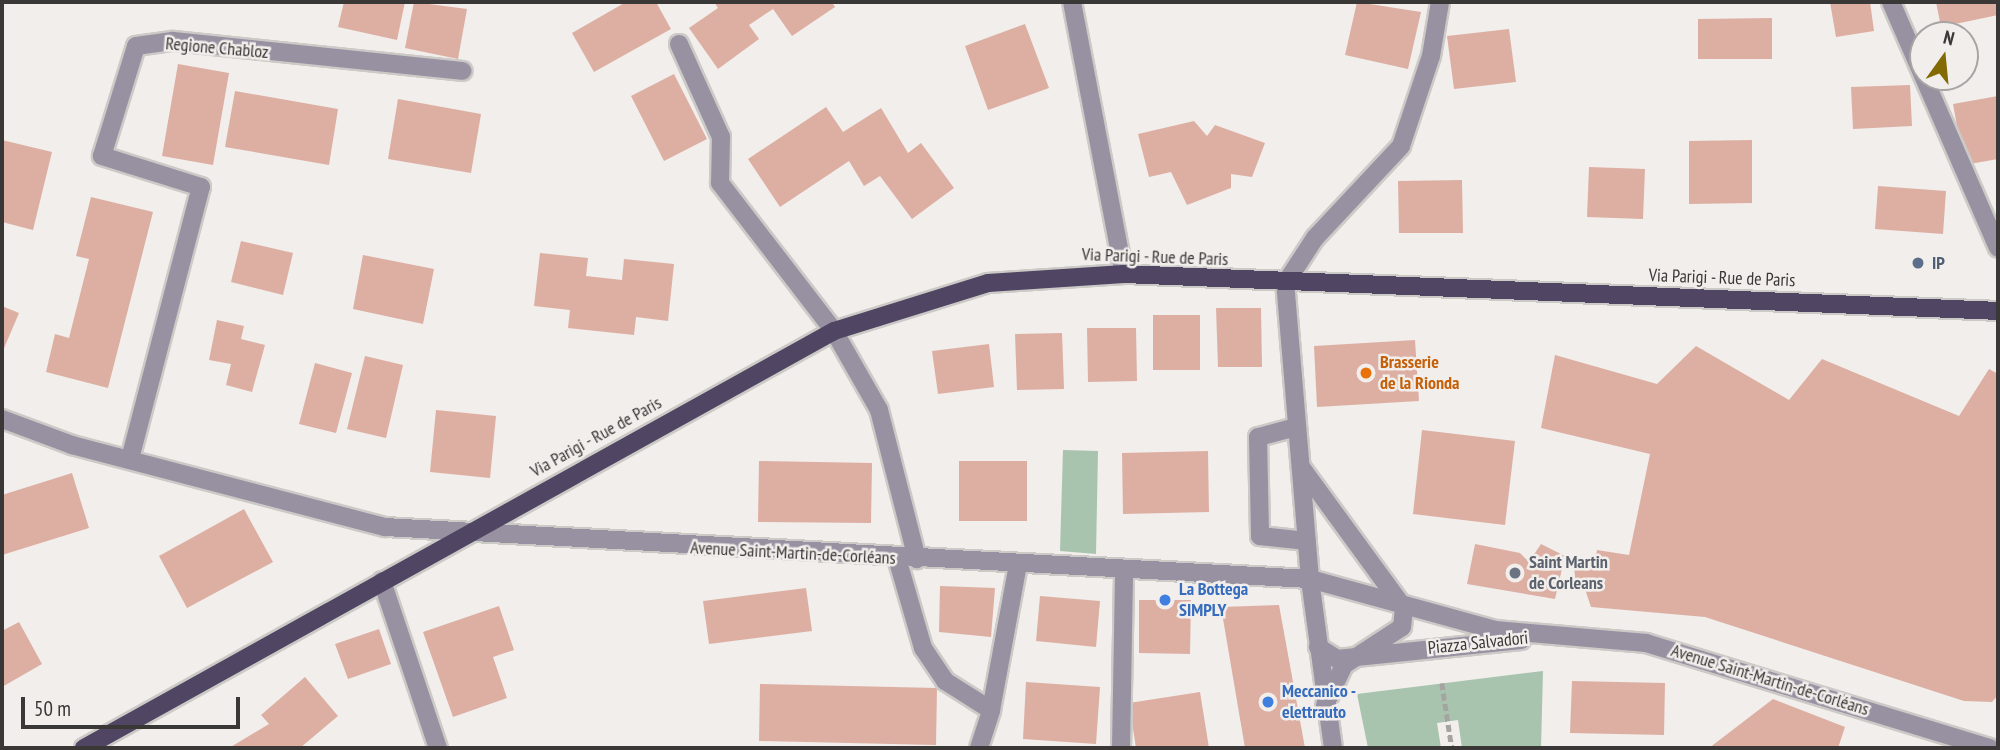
<!DOCTYPE html>
<html>
<head>
<meta charset="utf-8">
<style>
  body { margin:0 }
  #map { position:relative; width:2000px; height:750px; overflow:hidden; background:#f1eeeb; font-family:"PT Sans Narrow",sans-serif }
  div>[style] { position:absolute }
  [style*='--x'] { left:calc(var(--x)*1px); top:calc(var(--y)*1px); width:calc(var(--w)*1px); rotate:calc(var(--a)*1deg) }
  .green>* { inset:0; background:#a9c4ae }
  .building>* { inset:0; background:#ddafa3 }
  .path>* { height:4.5px; margin-top:-2.25px; transform-origin:0; background:repeating-linear-gradient(90deg,#a6a4a1 0 7px,transparent 0 10.5px) }
  .roads { filter:drop-shadow(2px 0 #cccac7) drop-shadow(-2px 0 #cccac7) drop-shadow(0 2px #cccac7) drop-shadow(0 -2px #cccac7) }
  .minor>* { height:18px; margin:-9px; padding:0 9px; transform-origin:9px; border-radius:9px; background:#9791a2 }
  .major>* { height:18px; margin:-9px; padding:0 9px; transform-origin:9px; border-radius:9px; background:#504562 }
  .dots>* { width:19px; height:19px; translate:-50% -50%; box-sizing:border-box; border:4px solid #f1eeeb; border-radius:50% }
  span { translate:-50% -50%; white-space:nowrap; text-align:center; line-height:1.15; -webkit-text-stroke:5px #f1eeeb; paint-order:stroke }
  .street-label { font-size:18px; color:#393836 }
  .service-label { font-size:18px; color:#4e5e75; font-weight:700 }
  .left { translate:0 -50%; text-align:left }
  .food-label { font-size:18px; color:#c56008; font-weight:700 }
  .worship-label { font-size:18px; color:#5b616d; font-weight:700 }
  .shop-label { font-size:18px; color:#366cbe; font-weight:700 }
  .frame { position:absolute; inset:0; border:4px solid #393836; pointer-events:none }
  .north { position:absolute; left:1909px; top:21px; width:70px; height:70px; box-sizing:border-box; background:#f1eeeb; border:2px solid #a7a5a3; border-radius:50%; rotate:15deg; font-size:19px; font-weight:700; line-height:28px; text-align:center; color:#393836 }
  .north::after { content:''; display:block; margin:auto; width:24px; height:32px; background:#846a04; clip-path:polygon(50% 0,100% 100%,50% 72%,0 100%) }
  .scale { position:absolute; left:21px; top:697px; width:219px; height:32px; box-sizing:border-box; border:4px solid #393836; border-top:0; padding-left:9px; font-size:21px; line-height:24px; white-space:nowrap; color:#393836; -webkit-text-stroke:5px #f1eeeb; paint-order:stroke }
</style>
</head>
<body>
<div id="map">
  <div class="green">
    <div style="clip-path:polygon(1063px 450px,1098px 451px,1096px 554px,1060px 551px)"></div>
    <div style="clip-path:polygon(1543px 671px,1541px 748px,1462px 748px,1458px 720px,1437px 723px,1441px 748px,1368px 748px,1357px 694px)"></div>
  </div>
  <div class="building">
    <div style="clip-path:polygon(344px 2px,405px 2px,397px 40px,338px 27px)"></div>
    <div style="clip-path:polygon(414px 2px,467px 9px,458px 59px,405px 48px)"></div>
    <div style="clip-path:polygon(626px 2px,656px 2px,671px 29px,594px 72px,572px 33px)"></div>
    <div style="clip-path:polygon(714px 2px,832px 2px,835px 7px,792px 36px,773px 9px,749px 25px,759px 39px,718px 69px,689px 28px,718px 8px)"></div>
    <div style="clip-path:polygon(1357px 2px,1421px 12px,1408px 69px,1345px 55px)"></div>
    <div style="clip-path:polygon(1830px 2px,1870px 2px,1874px 31px,1836px 37px)"></div>
    <div style="clip-path:polygon(1936px 2px,1998px 2px,1998px 15px,1941px 27px)"></div>
    <div style="clip-path:polygon(1772px 18px,1772px 59px,1698px 59px,1698px 19px)"></div>
    <div style="clip-path:polygon(1025px 24px,1049px 88px,988px 110px,965px 46px)"></div>
    <div style="clip-path:polygon(1509px 29px,1516px 82px,1454px 89px,1447px 36px)"></div>
    <div style="clip-path:polygon(178px 64px,229px 73px,213px 165px,162px 156px)"></div>
    <div style="clip-path:polygon(674px 74px,707px 139px,664px 161px,631px 96px)"></div>
    <div style="clip-path:polygon(1910px 85px,1912px 126px,1853px 129px,1851px 87px)"></div>
    <div style="clip-path:polygon(235px 91px,338px 109px,329px 165px,225px 147px)"></div>
    <div style="clip-path:polygon(1998px 96px,1998px 159px,1964px 165px,1953px 104px)"></div>
    <div style="clip-path:polygon(398px 99px,481px 114px,471px 173px,388px 159px)"></div>
    <div style="clip-path:polygon(826px 107px,843px 132px,881px 108px,908px 153px,921px 143px,954px 188px,912px 219px,880px 176px,864px 186px,849px 161px,780px 207px,748px 159px)"></div>
    <div style="clip-path:polygon(1194px 121px,1207px 136px,1215px 125px,1265px 143px,1252px 177px,1231px 174px,1231px 188px,1187px 205px,1171px 172px,1149px 177px,1138px 134px)"></div>
    <div style="clip-path:polygon(2px 140px,52px 152px,33px 230px,2px 222px)"></div>
    <div style="clip-path:polygon(1752px 140px,1752px 203px,1689px 204px,1689px 141px)"></div>
    <div style="clip-path:polygon(1589px 167px,1645px 169px,1643px 219px,1587px 217px)"></div>
    <div style="clip-path:polygon(1462px 180px,1463px 233px,1399px 233px,1398px 181px)"></div>
    <div style="clip-path:polygon(1878px 186px,1946px 191px,1943px 234px,1875px 229px)"></div>
    <div style="clip-path:polygon(91px 197px,153px 212px,108px 388px,46px 372px,55px 334px,69px 338px,89px 259px,76px 256px)"></div>
    <div style="clip-path:polygon(241px 241px,293px 253px,283px 295px,231px 282px)"></div>
    <div style="clip-path:polygon(540px 253px,588px 258px,586px 276px,622px 280px,624px 259px,674px 264px,668px 321px,636px 317px,634px 335px,568px 328px,570px 310px,534px 306px)"></div>
    <div style="clip-path:polygon(363px 255px,434px 269px,423px 324px,353px 309px)"></div>
    <div style="clip-path:polygon(2px 306px,19px 313px,2px 353px)"></div>
    <div style="clip-path:polygon(1216px 308px,1261px 308px,1262px 367px,1218px 367px)"></div>
    <div style="clip-path:polygon(1153px 315px,1200px 315px,1200px 370px,1153px 370px)"></div>
    <div style="clip-path:polygon(217px 320px,244px 326px,241px 339px,265px 345px,252px 392px,226px 385px,231px 364px,209px 360px)"></div>
    <div style="clip-path:polygon(1087px 328px,1136px 328px,1137px 381px,1088px 382px)"></div>
    <div style="clip-path:polygon(1062px 333px,1064px 389px,1017px 390px,1015px 334px)"></div>
    <div style="clip-path:polygon(1415px 340px,1419px 401px,1317px 407px,1314px 346px)"></div>
    <div style="clip-path:polygon(989px 344px,994px 387px,938px 394px,932px 351px)"></div>
    <div style="clip-path:polygon(1696px 346px,1789px 400px,1822px 359px,1959px 416px,1989px 369px,1998px 374px,1998px 695px,1992px 702px,1964px 701px,1705px 617px,1591px 607px,1585px 589px,1576px 585px,1574px 568px,1594px 566px,1597px 550px,1629px 555px,1650px 454px,1541px 428px,1555px 355px,1657px 384px)"></div>
    <div style="clip-path:polygon(365px 356px,403px 365px,386px 438px,347px 429px)"></div>
    <div style="clip-path:polygon(315px 363px,352px 373px,336px 433px,299px 424px)"></div>
    <div style="clip-path:polygon(436px 410px,496px 416px,490px 478px,430px 472px)"></div>
    <div style="clip-path:polygon(1422px 430px,1515px 441px,1505px 525px,1413px 514px)"></div>
    <div style="clip-path:polygon(1208px 451px,1209px 512px,1123px 514px,1122px 453px)"></div>
    <div style="clip-path:polygon(759px 461px,872px 463px,871px 523px,758px 522px)"></div>
    <div style="clip-path:polygon(959px 461px,1027px 461px,1027px 521px,959px 521px)"></div>
    <div style="clip-path:polygon(72px 473px,89px 528px,2px 555px,2px 495px)"></div>
    <div style="clip-path:polygon(244px 509px,273px 562px,187px 608px,159px 556px)"></div>
    <div style="clip-path:polygon(1475px 544px,1520px 553px,1529px 562px,1541px 544px,1565px 556px,1555px 599px,1467px 584px)"></div>
    <div style="clip-path:polygon(940px 586px,995px 588px,991px 637px,939px 632px)"></div>
    <div style="clip-path:polygon(806px 588px,812px 631px,709px 644px,703px 601px)"></div>
    <div style="clip-path:polygon(1040px 596px,1100px 601px,1096px 647px,1036px 641px)"></div>
    <div style="clip-path:polygon(1139px 600px,1191px 600px,1190px 654px,1139px 653px)"></div>
    <div style="clip-path:polygon(1279px 605px,1305px 748px,1245px 748px,1221px 607px)"></div>
    <div style="clip-path:polygon(499px 606px,514px 650px,493px 657px,507px 698px,453px 717px,423px 632px)"></div>
    <div style="clip-path:polygon(19px 622px,42px 664px,2px 687px,2px 631px)"></div>
    <div style="clip-path:polygon(379px 629px,391px 664px,348px 679px,335px 644px)"></div>
    <div style="clip-path:polygon(305px 677px,338px 716px,300px 748px,229px 748px,269px 724px,261px 715px)"></div>
    <div style="clip-path:polygon(1572px 681px,1665px 683px,1664px 735px,1570px 733px)"></div>
    <div style="clip-path:polygon(1026px 682px,1100px 687px,1096px 744px,1023px 739px)"></div>
    <div style="clip-path:polygon(760px 684px,937px 688px,936px 745px,759px 741px)"></div>
    <div style="clip-path:polygon(1200px 692px,1209px 748px,1136px 748px,1129px 703px)"></div>
    <div style="clip-path:polygon(1773px 699px,1845px 727px,1838px 748px,1709px 748px)"></div>
  </div>
  <div class="path">
    <div style="--x:1442;--y:683;--w:66;--a:81.3"></div>
  </div>
  <div class="roads">
    <div class="minor">
      <div style="--x:1072;--y:2;--w:277;--a:79.2"></div>
      <div style="--x:1891;--y:2;--w:268;--a:66.5"></div>
      <div style="--x:679;--y:44;--w:102;--a:65.7"></div>
      <div style="--x:721;--y:137;--w:46;--a:91.2"></div>
      <div style="--x:720;--y:183;--w:187;--a:52.4"></div>
      <div style="--x:834;--y:331;--w:91;--a:60.3"></div>
      <div style="--x:879;--y:410;--w:154;--a:75.7"></div>
      <div style="--x:2;--y:419;--w:75;--a:20.4"></div>
      <div style="--x:72;--y:445;--w:324;--a:14.7"></div>
      <div style="--x:385;--y:527;--w:926;--a:3.22"></div>
      <div style="--x:1310;--y:579;--w:192;--a:15.4"></div>
      <div style="--x:1495;--y:630;--w:152;--a:4.9"></div>
      <div style="--x:1646;--y:643;--w:360;--a:17"></div>
      <div style="--x:1296;--y:427;--w:39;--a:165"></div>
      <div style="--x:1258;--y:437;--w:99;--a:88.8"></div>
      <div style="--x:1260;--y:536;--w:47;--a:6.1"></div>
      <div style="--x:130;--y:459;--w:281;--a:-75.4"></div>
      <div style="--x:201;--y:187;--w:104;--a:-162.6"></div>
      <div style="--x:102;--y:156;--w:115;--a:-72.8"></div>
      <div style="--x:136;--y:46;--w:37;--a:-8"></div>
      <div style="--x:173;--y:41;--w:291;--a:5.9"></div>
      <div style="--x:1301;--y:467;--w:175;--a:53.9"></div>
      <div style="--x:897;--y:558;--w:94;--a:73.9"></div>
      <div style="--x:923;--y:648;--w:40;--a:56"></div>
      <div style="--x:945;--y:681;--w:54;--a:32.2"></div>
      <div style="--x:991;--y:710;--w:148;--a:-79.5"></div>
      <div style="--x:382;--y:581;--w:176;--a:71.5"></div>
      <div style="--x:1318;--y:647;--w:22;--a:32"></div>
      <div style="--x:1337;--y:659;--w:185;--a:-5.9"></div>
      <div style="--x:1325;--y:705;--w:44;--a:-64.6"></div>
      <div style="--x:1344;--y:665;--w:69;--a:-33.2"></div>
      <div style="--x:1402;--y:627;--w:19;--a:-84"></div>
      <div style="--x:979;--y:748;--w:40;--a:-72"></div>
      <div style="--x:1121;--y:748;--w:178;--a:-89"></div>
      <div style="--x:1333;--y:748;--w:171;--a:-97.8"></div>
      <div style="--x:1310;--y:579;--w:296;--a:-94.8"></div>
      <div style="--x:1285;--y:284;--w:55;--a:-56.9"></div>
      <div style="--x:1315;--y:238;--w:126;--a:-46.9"></div>
      <div style="--x:1401;--y:146;--w:95;--a:-71.6"></div>
      <div style="--x:1431;--y:56;--w:55;--a:-80.5"></div>
    </div>
    <div class="major">
      <div style="--x:84;--y:748;--w:858;--a:-29.07"></div>
      <div style="--x:834;--y:331;--w:161;--a:-17.3"></div>
      <div style="--x:988;--y:283;--w:136;--a:-3.8"></div>
      <div style="--x:1124;--y:274;--w:875;--a:2.42"></div>
    </div>
  </div>
  <div class="dots">
    <div style="left:1918px;top:263px;background:#5c6f8a"></div>
    <div style="left:1366px;top:373px;background:#e8710a"></div>
    <div style="left:1515px;top:573px;background:#6b7280"></div>
    <div style="left:1165px;top:600px;background:#3f7fe0"></div>
    <div style="left:1268px;top:702px;background:#3f7fe0"></div>
  </div>
  <div class="street-label">
    <span style="left:217px;top:48px;rotate:5deg">Regione Chabloz</span>
    <span style="left:1155px;top:257px;rotate:2deg">Via Parigi - Rue de Paris</span>
    <span style="left:1722px;top:278px;rotate:2deg">Via Parigi - Rue de Paris</span>
    <span style="left:596px;top:437px;rotate:-29deg">Via Parigi - Rue de Paris</span>
    <span style="left:793px;top:553px;rotate:3deg">Avenue Saint-Martin-de-Corléans</span>
    <span style="left:1478px;top:643px;rotate:-6deg">Piazza Salvadori</span>
    <span style="left:1770px;top:680px;rotate:17deg">Avenue Saint-Martin-de-Corléans</span>
  </div>
  <div class="service-label">
    <span class="left" style="left:1932px;top:263px">IP</span>
  </div>
  <div class="food-label">
    <span class="left" style="left:1380px;top:373px">Brasserie<br>de la Rionda</span>
  </div>
  <div class="worship-label">
    <span class="left" style="left:1529px;top:573px">Saint Martin<br>de Corleans</span>
  </div>
  <div class="shop-label">
    <span class="left" style="left:1179px;top:600px">La Bottega<br>SIMPLY</span>
    <span class="left" style="left:1282px;top:702px">Meccanico -<br>elettrauto</span>
  </div>
  <div class="frame"></div>
  <div class="north">N</div>
  <div class="scale">50 m</div>
</div>
</body>
</html>
